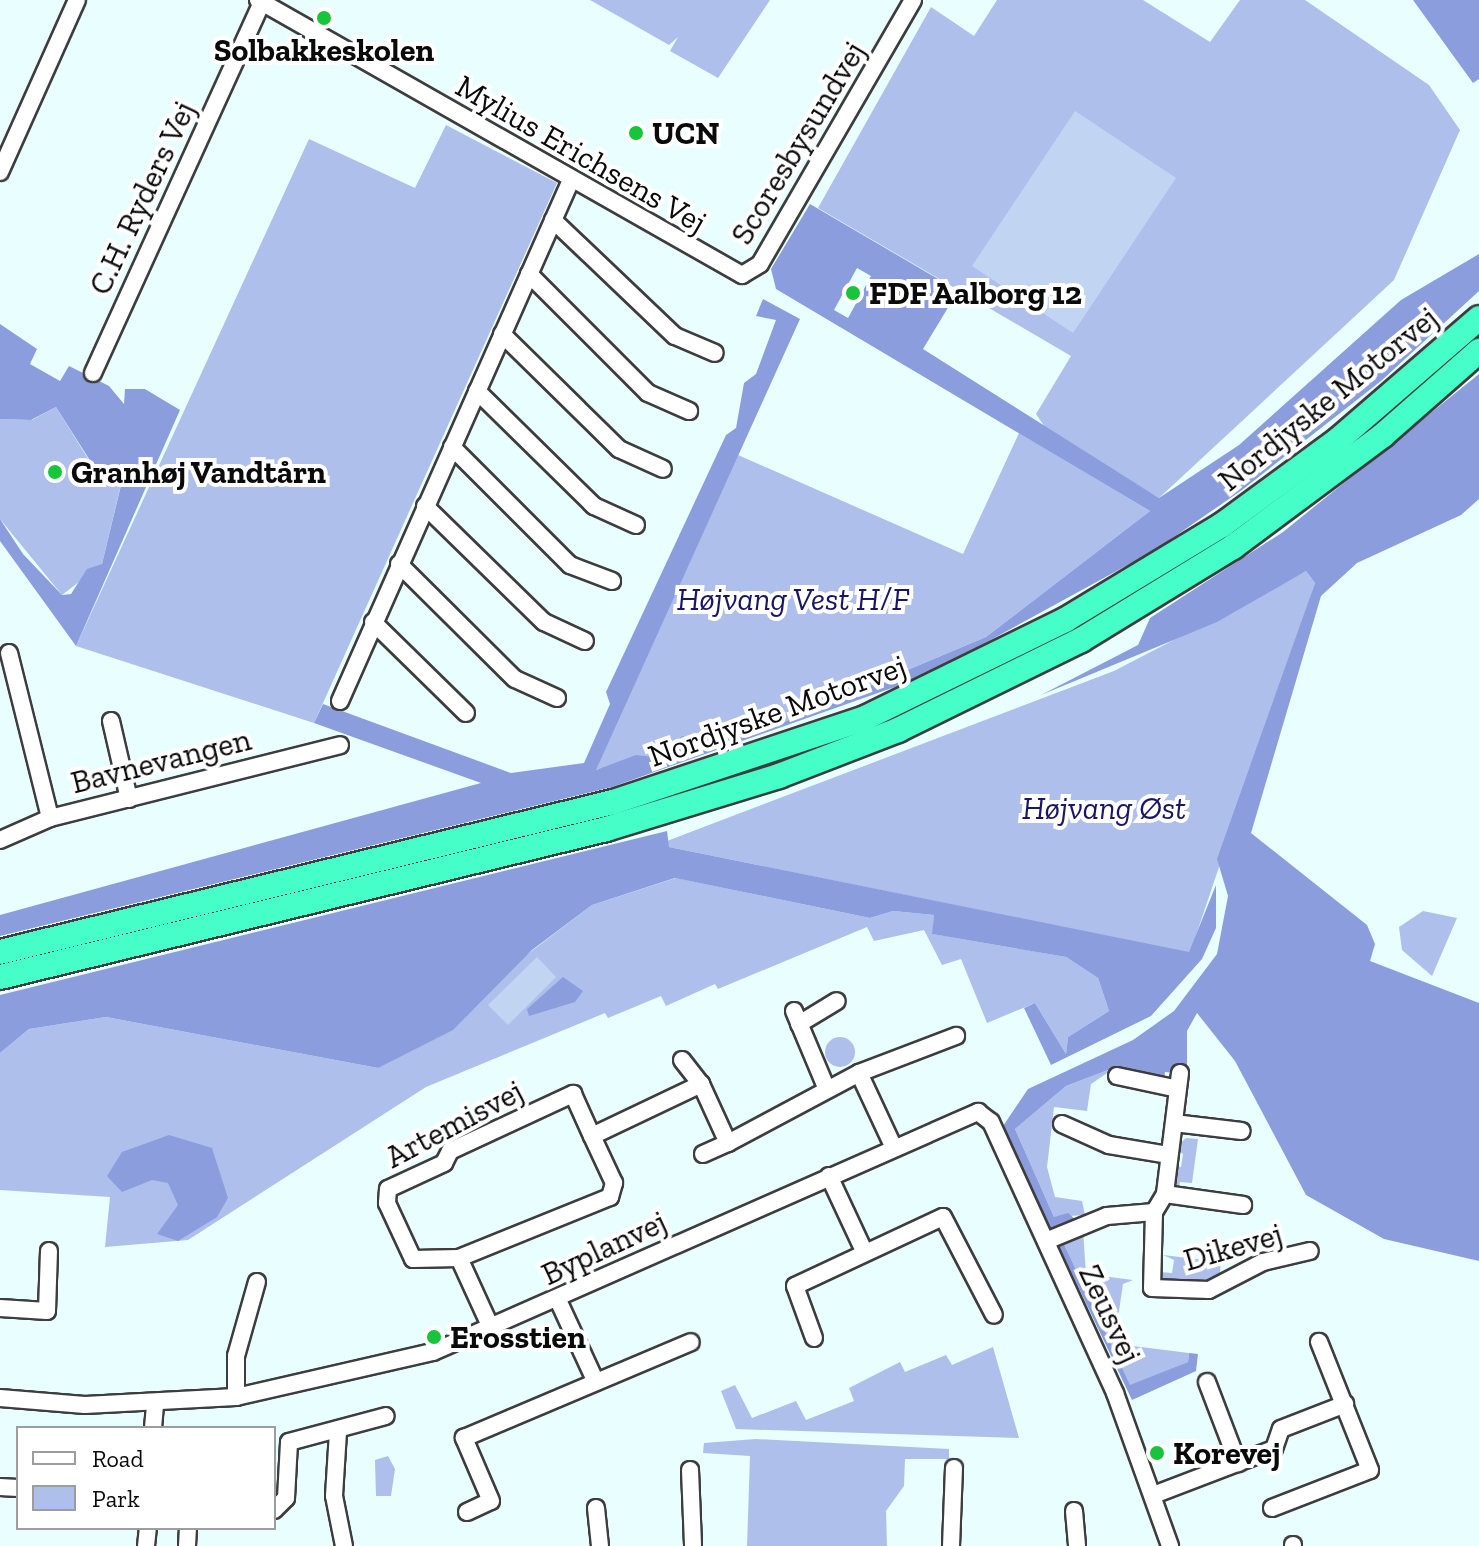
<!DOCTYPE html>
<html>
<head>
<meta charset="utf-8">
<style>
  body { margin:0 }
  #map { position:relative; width:1479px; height:1546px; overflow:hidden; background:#e8feff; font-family:"Zilla Slab",serif }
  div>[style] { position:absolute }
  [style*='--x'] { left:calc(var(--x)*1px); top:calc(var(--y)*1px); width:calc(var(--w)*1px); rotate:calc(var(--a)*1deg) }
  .green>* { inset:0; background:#aebfec }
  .round { border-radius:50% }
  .forest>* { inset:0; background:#8c9dde }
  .pitch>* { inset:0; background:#c1d5f3 }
  .roads { filter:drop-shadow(2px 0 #3d3d3d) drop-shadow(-2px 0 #3d3d3d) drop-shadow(0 2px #3d3d3d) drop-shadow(0 -2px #3d3d3d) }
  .minor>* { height:16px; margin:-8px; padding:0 8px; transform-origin:8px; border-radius:8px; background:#fff }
  .highway>* { height:24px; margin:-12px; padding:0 12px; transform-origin:12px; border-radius:12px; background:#46ffc8 }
  .dots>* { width:22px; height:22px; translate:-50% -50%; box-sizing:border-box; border:4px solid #fff; border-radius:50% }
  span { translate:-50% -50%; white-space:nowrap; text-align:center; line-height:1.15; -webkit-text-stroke:8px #fff; paint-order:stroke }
  .poi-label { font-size:32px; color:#0a0a0a; font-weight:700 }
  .left { translate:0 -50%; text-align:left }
  .street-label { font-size:32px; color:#0a0a0a }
  .park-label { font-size:32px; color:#191666; font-style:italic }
  .legend { position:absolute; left:16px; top:1426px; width:260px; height:104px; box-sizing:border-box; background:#fff; border:2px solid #9d9d9d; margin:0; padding:10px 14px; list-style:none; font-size:24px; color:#0a0a0a }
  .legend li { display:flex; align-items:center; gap:16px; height:40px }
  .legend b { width:40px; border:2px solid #9d9d9d }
</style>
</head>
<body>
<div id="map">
  <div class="green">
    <div style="clip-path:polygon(590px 0,770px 0,718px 78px,670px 51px,678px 37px,669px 45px)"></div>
    <div style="clip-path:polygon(997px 0,1143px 0,1210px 42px,1240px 0,1305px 0,1429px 85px,1460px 130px,1394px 280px,1159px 498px,1047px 430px,1036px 414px,1071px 356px,818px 208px,931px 7px,974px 36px)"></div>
    <div style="clip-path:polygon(446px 125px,557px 183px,314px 723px,76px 646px,309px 139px,415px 188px)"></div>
    <div style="clip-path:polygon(56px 407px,95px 470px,123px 476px,102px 564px,62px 595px,0 519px,0 419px,32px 420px)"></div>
    <div style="clip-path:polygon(1019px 433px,1150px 511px,986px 637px,751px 736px,721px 728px,708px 744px,595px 770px,738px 455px,963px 554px)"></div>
    <div style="clip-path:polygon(1306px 571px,1315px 583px,1190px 953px,669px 847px,667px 841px,1114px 671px)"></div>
    <div style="clip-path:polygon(676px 878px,870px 918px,893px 911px,934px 915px,933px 934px,1066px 957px,1098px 978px,1109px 1011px,1068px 1037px,1066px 1054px,1035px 1003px,987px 1023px,961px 959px,942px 965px,924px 930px,874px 941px,867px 927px,718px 989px,715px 984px,666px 1006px,661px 996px,608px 1018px,605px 1013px,426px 1087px,188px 1240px,105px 1247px,110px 1197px,0 1190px,0 1053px,29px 1029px,106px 1017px,378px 1068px,592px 905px)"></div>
    <div style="clip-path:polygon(1423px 911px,1457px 918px,1432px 976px,1402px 950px,1399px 927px)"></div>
    <div class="round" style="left:825px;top:1037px;width:30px;height:30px"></div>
    <div style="clip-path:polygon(1116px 1067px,1091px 1084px,1087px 1111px,1054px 1107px,1047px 1167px,1055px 1197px,1082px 1201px,1085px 1215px,1054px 1217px,1015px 1129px,1066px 1086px)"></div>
    <div style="clip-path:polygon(1186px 1138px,1198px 1139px,1192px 1183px,1180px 1182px,1178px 1191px,1171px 1188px,1173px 1166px,1181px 1167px,1183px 1154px,1175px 1148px)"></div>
    <div style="clip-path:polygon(1083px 1230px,1086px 1274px,1133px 1280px,1123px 1284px,1117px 1325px,1125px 1345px,1189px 1353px,1188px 1362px,1130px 1386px,1062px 1240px)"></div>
    <div style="clip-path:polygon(1163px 1255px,1221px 1262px,1219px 1281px,1164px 1286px,1160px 1272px,1172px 1273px,1174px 1260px)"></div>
    <div style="clip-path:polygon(993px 1347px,1019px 1438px,736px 1429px,721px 1391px,735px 1385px,752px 1418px,796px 1401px,806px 1420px,854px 1401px,849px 1388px,900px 1362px,905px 1372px,946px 1355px,952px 1365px)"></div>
    <div style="clip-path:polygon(756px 1439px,949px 1449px,949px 1459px,905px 1459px,904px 1486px,886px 1511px,887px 1546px,747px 1546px,750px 1456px,703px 1453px,704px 1443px)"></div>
    <div style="clip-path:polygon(388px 1456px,395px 1469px,391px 1496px,376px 1496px,375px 1460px)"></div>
  </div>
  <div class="forest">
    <div style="clip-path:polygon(1413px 0,1479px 0,1479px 79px,1473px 83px)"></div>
    <div style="clip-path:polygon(evenodd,810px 204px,945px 283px,936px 298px,949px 306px,923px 349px,1159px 498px,1239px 445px,1401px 300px,1479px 254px,1479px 291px,1381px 381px,1242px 490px,1155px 550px,923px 677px,612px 787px,0 936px,0 915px,481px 783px,314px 723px,323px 704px,511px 773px,584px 763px,610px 704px,606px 692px,726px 435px,736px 428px,744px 383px,756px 374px,776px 320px,756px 316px,763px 299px,800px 319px,596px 770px,636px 755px,662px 758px,682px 736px,708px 744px,721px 728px,751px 736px,986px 637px,1150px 511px,776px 289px,771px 269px,810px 204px,857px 268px,871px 276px,848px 318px,834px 310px,857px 268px)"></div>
    <div style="clip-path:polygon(0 324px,37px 349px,30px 364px,60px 381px,69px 366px,109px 386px,124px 404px,125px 389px,145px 389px,180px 410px,76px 646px,0 541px,0 519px,23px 554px,62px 595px,71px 594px,87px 569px,102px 564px,123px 477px,96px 470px,56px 407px,31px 420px,0 419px)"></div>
    <div style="clip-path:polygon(1479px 374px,1479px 499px,1461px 515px,1357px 563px,1321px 596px,1251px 833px,1367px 925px,1375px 944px,1370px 961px,1479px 1003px,1479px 1261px,1384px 1239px,1306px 1195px,1235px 1061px,1197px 1013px,1187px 1031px,1187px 1074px,1165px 1072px,1164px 1081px,1116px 1067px,1066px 1086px,1015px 1129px,1054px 1217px,1068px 1213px,1076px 1220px,1051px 1231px,1003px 1126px,1028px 1089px,1133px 1040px,1174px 1011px,1217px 954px,1228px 896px,1217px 859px,1315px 583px,1306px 571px,1217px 622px,1041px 695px,1138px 645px,1150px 618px,1283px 532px)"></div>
    <div style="clip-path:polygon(667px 831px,669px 847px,1189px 952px,1216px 885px,1216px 928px,1202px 959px,1151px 1016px,1051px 1065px,1024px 1008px,1035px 1003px,1066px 1054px,1068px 1037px,1109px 1011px,1098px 978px,1066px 957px,932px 934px,934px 915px,893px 911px,870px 918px,675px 878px,592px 905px,532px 950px,453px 1030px,378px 1068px,106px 1017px,29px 1029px,0 1053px,0 995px)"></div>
    <div style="clip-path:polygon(563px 977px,583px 991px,575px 1002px,529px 1016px,527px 1009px)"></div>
    <div style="clip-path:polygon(169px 1135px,212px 1148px,228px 1198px,217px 1217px,178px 1241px,157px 1234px,178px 1205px,168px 1183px,152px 1180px,122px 1192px,107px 1176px,122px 1152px)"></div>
    <div style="clip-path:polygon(1062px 1240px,1130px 1385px,1188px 1362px,1189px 1353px,1198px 1354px,1196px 1371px,1132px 1400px,1057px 1242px)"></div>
  </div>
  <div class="pitch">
    <div style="clip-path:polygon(1075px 111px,1176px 178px,1073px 333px,972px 266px)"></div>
    <div style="clip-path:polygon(537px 957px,556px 977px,508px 1025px,488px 1005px)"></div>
  </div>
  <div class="roads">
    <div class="minor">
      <div style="--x:258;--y:0;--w:557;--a:29.6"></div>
      <div style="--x:742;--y:275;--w:21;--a:-31"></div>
      <div style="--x:760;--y:264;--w:305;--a:-59.9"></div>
      <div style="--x:0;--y:172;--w:188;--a:-65.9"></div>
      <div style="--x:553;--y:220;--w:168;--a:43.6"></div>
      <div style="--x:675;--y:336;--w:43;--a:23"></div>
      <div style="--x:529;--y:274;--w:168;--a:45"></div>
      <div style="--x:648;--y:393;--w:45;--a:23.7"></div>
      <div style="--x:502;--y:334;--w:164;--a:44.5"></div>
      <div style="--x:619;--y:449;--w:48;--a:24.4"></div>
      <div style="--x:93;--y:373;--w:408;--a:-65.5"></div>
      <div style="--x:477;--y:391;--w:164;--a:44.5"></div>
      <div style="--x:594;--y:506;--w:46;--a:24.3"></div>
      <div style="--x:452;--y:447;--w:167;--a:45"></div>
      <div style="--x:570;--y:565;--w:45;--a:20.9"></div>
      <div style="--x:425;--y:506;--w:166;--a:44.3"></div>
      <div style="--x:544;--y:622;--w:45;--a:24.9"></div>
      <div style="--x:399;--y:564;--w:163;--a:44.8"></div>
      <div style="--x:515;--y:679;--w:46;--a:24.3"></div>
      <div style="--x:373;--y:622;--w:130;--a:44.4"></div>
      <div style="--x:9;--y:653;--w:170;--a:76"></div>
      <div style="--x:340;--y:701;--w:570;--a:-66.09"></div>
      <div style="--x:111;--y:721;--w:80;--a:77"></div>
      <div style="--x:0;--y:840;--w:55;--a:-23.7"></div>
      <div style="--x:50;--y:818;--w:299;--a:-14.1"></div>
      <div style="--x:794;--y:1011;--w:82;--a:67.2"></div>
      <div style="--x:799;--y:1024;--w:44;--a:-31.2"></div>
      <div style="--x:682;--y:1060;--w:31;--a:52"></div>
      <div style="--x:859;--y:1073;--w:104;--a:-20.9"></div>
      <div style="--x:1180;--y:1073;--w:122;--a:97.1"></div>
      <div style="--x:1165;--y:1194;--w:21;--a:121"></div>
      <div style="--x:1154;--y:1212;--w:76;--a:91.5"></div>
      <div style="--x:1152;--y:1288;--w:57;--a:2"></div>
      <div style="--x:1209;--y:1290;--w:61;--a:-27.4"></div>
      <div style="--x:1263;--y:1262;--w:48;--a:-13.2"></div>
      <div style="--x:1117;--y:1076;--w:62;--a:12"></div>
      <div style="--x:1174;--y:1123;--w:68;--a:6.7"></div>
      <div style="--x:1062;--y:1124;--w:51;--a:24.1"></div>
      <div style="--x:1109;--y:1145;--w:61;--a:9.5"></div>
      <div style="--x:703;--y:1154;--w:27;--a:-24"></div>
      <div style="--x:829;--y:1176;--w:83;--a:65"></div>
      <div style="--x:1165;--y:1194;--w:79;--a:8"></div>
      <div style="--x:1046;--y:1241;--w:66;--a:-22.3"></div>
      <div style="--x:1107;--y:1216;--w:47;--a:-4.9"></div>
      <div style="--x:459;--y:1258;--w:46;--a:178.8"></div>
      <div style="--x:413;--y:1259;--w:62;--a:-114.9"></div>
      <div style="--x:387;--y:1203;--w:14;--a:-86"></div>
      <div style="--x:388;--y:1189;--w:62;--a:-24.9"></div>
      <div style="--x:444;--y:1163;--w:13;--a:-63"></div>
      <div style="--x:450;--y:1151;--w:136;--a:-24.9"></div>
      <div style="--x:573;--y:1094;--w:46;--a:65.7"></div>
      <div style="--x:558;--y:1300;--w:86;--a:65.2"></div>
      <div style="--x:0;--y:1308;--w:47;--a:3.7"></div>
      <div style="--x:47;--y:1311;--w:60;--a:-88.1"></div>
      <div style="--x:492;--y:1330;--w:79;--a:-114.6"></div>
      <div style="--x:459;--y:1258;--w:163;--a:-22"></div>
      <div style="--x:610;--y:1197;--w:15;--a:-74"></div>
      <div style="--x:614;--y:1183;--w:52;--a:-115.1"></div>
      <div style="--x:592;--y:1136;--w:121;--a:-25.5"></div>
      <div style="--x:701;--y:1084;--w:65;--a:65.4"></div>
      <div style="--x:728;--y:1143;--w:149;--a:-28.1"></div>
      <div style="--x:859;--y:1073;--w:81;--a:65"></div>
      <div style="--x:814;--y:1338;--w:55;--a:-110.1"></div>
      <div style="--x:795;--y:1286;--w:163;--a:-25"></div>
      <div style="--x:943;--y:1217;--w:110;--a:62.5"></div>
      <div style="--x:1207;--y:1382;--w:87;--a:69.1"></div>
      <div style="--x:236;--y:1397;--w:41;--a:-90"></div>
      <div style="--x:236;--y:1356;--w:77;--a:-74.2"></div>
      <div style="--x:0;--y:1398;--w:85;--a:4.7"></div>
      <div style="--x:85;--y:1405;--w:151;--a:-3"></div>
      <div style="--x:236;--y:1397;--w:202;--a:-12.9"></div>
      <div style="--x:433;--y:1352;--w:596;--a:-23.77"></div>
      <div style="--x:978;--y:1112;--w:16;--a:38"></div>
      <div style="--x:991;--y:1122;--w:298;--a:65.4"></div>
      <div style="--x:1115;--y:1393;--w:163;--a:70.2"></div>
      <div style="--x:153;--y:1428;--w:25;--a:-85"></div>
      <div style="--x:338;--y:1432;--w:64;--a:93.6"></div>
      <div style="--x:334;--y:1496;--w:51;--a:78.7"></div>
      <div style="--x:690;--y:1470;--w:76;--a:87.7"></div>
      <div style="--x:0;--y:1487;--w:18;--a:3"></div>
      <div style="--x:1156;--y:1494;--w:126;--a:-20.9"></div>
      <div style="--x:1274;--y:1449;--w:21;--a:-71"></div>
      <div style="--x:1281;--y:1429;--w:69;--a:-21.3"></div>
      <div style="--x:596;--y:1508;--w:38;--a:84"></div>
      <div style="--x:1272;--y:1508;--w:105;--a:-21.2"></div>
      <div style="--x:1370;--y:1470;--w:138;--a:-111.7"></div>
      <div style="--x:274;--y:1510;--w:17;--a:-45"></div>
      <div style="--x:286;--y:1498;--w:56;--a:-86.9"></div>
      <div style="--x:289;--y:1442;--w:100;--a:-15"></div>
      <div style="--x:1074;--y:1511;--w:35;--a:85"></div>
      <div style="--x:467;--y:1512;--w:26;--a:-25"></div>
      <div style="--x:491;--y:1501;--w:69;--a:-113.2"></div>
      <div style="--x:464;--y:1438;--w:246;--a:-22.9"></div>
      <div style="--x:1293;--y:1545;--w:1;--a:90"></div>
      <div style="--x:146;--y:1546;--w:18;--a:-84"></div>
      <div style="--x:187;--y:1546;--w:18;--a:-87"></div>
      <div style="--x:951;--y:1546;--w:78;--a:-87.8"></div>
    </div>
    <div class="highway">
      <div style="--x:0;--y:952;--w:631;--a:-13.75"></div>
      <div style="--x:613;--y:802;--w:266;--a:-18.4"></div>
      <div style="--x:865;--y:718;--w:223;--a:-26.1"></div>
      <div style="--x:1065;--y:620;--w:184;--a:-31.2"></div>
      <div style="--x:1222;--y:525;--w:145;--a:-36.3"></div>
      <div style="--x:1339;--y:439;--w:185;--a:-40.8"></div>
      <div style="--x:0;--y:977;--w:624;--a:-13.72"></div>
      <div style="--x:606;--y:829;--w:181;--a:-17"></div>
      <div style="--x:779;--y:776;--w:128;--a:-21.1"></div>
      <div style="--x:898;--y:730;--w:204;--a:-26.2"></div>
      <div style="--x:1081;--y:640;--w:178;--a:-31.5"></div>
      <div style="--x:1233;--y:547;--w:187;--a:-36.7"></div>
      <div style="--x:1383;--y:435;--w:128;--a:-41.2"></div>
    </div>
  </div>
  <div class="dots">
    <div style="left:324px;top:18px;background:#17c53a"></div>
    <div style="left:636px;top:133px;background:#17c53a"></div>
    <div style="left:853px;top:293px;background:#17c53a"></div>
    <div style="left:55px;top:472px;background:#17c53a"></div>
    <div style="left:434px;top:1337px;background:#17c53a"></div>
    <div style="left:1157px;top:1453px;background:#17c53a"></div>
  </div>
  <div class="poi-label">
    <span style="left:324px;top:50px">Solbakkeskolen</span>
    <span class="left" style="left:652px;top:133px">UCN</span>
    <span class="left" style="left:869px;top:293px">FDF Aalborg 12</span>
    <span class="left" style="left:71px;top:472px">Granhøj Vandtårn</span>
    <span class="left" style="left:450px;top:1337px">Erosstien</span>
    <span class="left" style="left:1173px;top:1453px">Korevej</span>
  </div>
  <div class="street-label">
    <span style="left:798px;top:143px;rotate:-59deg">Scoresbysundvej</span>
    <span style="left:581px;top:154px;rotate:30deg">Mylius Erichsens Vej</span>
    <span style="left:142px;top:198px;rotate:-65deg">C.H. Ryders Vej</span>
    <span style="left:1328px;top:399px;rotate:-39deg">Nordjyske Motorvej</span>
    <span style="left:777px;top:711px;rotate:-20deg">Nordjyske Motorvej</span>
    <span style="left:161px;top:761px;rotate:-14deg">Bavnevangen</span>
    <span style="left:454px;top:1124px;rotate:-28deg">Artemisvej</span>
    <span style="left:1233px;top:1247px;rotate:-16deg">Dikevej</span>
    <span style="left:604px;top:1248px;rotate:-25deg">Byplanvej</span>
    <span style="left:1110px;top:1314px;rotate:65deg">Zeusvej</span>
  </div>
  <div class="park-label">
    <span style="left:793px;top:599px">Højvang Vest H/F</span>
    <span style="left:1104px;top:808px">Højvang Øst</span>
  </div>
  <ul class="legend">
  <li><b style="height:10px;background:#fff"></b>Road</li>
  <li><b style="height:22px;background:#aebfec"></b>Park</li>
  </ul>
</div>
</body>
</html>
